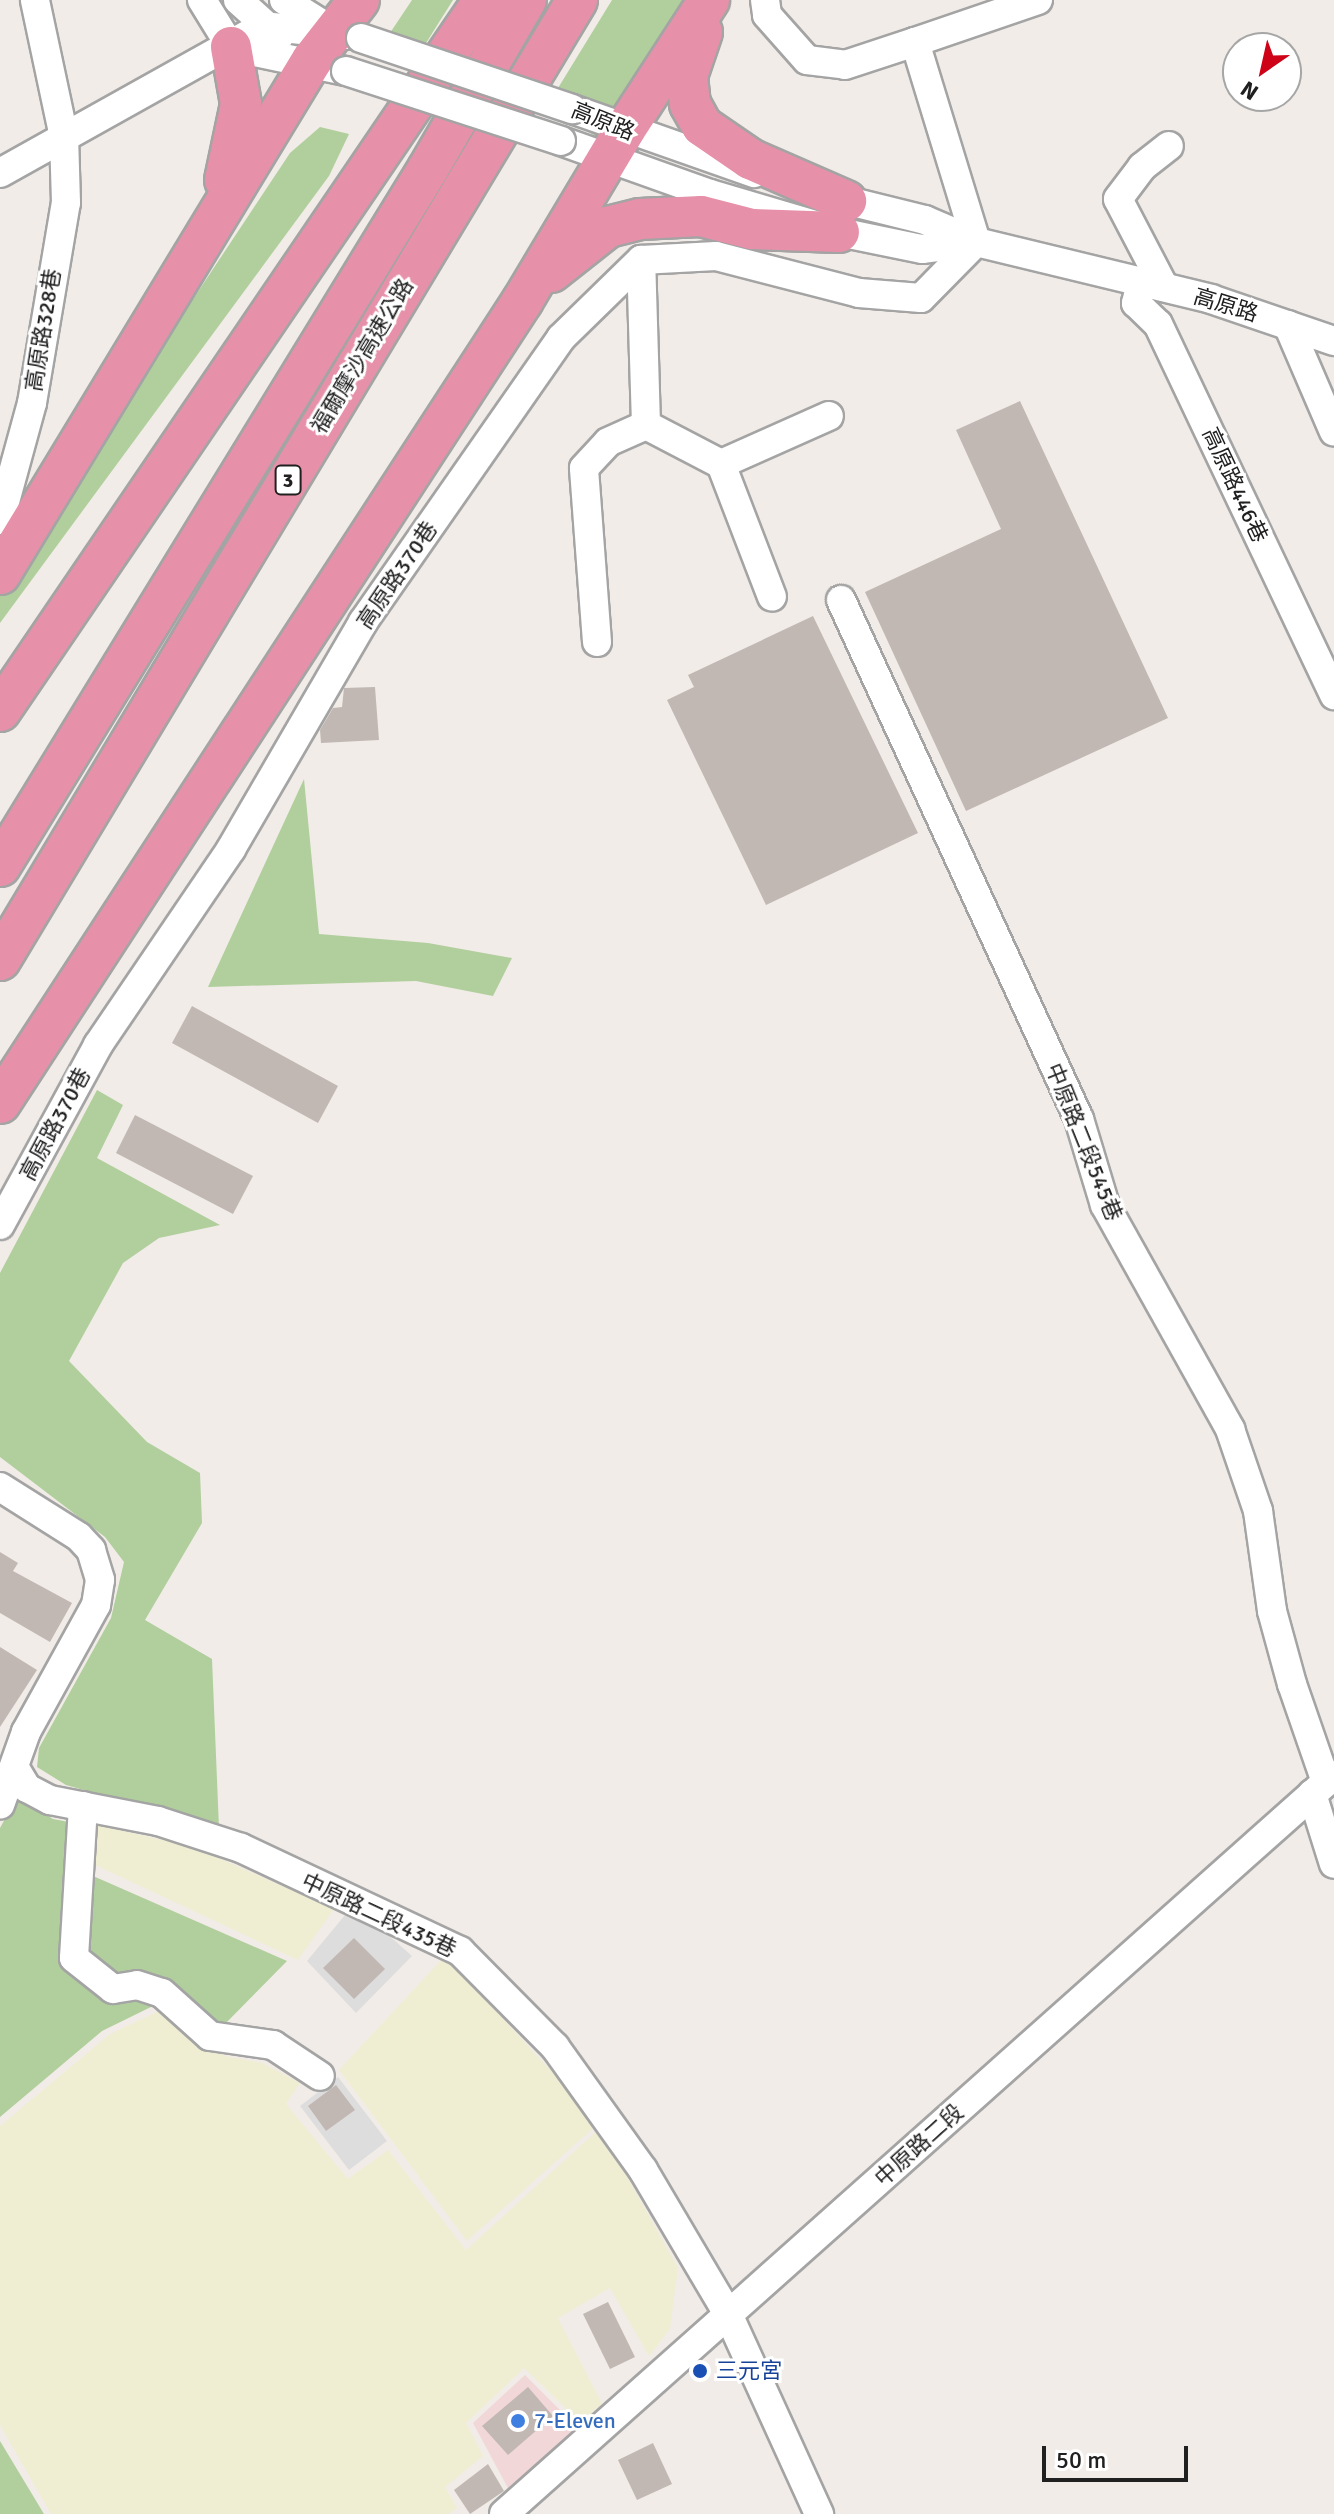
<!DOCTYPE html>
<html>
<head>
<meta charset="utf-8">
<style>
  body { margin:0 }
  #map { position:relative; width:1334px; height:2514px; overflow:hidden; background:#f1ece7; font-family:Signika,"Noto Sans TC",sans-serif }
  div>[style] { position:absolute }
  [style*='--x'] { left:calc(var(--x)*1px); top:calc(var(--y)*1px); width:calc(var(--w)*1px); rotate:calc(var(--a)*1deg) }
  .residential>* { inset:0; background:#dedddd }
  .commercial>* { inset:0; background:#f1d7d8 }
  .farmland>* { inset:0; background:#efeed3 }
  .forest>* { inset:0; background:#b0cf9c }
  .building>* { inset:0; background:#c1b8b3 }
  .roads { filter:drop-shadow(2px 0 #a4a4a4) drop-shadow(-2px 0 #a4a4a4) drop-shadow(0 2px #a4a4a4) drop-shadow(0 -2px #a4a4a4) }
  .minor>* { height:28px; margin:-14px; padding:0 14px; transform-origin:14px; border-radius:14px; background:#fff }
  .highway>* { height:40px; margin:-20px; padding:0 20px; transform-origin:20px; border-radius:20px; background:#e691a9 }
  .bridges { filter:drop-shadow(2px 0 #a4a4a4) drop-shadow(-2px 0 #a4a4a4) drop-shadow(0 2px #a4a4a4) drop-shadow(0 -2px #a4a4a4) }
  .minor-bridge>* { height:28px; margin:-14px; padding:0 14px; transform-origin:14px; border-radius:14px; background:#fff }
  .dots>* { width:22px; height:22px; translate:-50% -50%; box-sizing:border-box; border:4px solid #fff; border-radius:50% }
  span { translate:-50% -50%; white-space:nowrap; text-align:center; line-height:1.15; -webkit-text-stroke:6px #fff; paint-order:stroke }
  .shield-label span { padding:2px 6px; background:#fff; border:2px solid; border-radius:6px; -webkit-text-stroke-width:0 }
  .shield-label { font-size:20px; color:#202020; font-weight:700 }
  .street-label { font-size:22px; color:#202020 }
  .transit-label { font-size:22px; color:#164399 }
  .left { translate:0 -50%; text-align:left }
  .shop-label { font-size:22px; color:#366cbe }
  .north { position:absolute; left:1222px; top:32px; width:80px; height:80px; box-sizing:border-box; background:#fff; border:2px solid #a6a6a6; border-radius:50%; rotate:214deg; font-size:22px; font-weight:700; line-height:32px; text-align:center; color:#202020 }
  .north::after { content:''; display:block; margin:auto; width:28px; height:36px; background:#ce0317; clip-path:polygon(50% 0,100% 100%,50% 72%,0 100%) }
  .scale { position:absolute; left:1042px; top:2446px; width:146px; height:36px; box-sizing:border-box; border:4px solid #202020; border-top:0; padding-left:10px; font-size:24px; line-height:28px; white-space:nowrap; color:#202020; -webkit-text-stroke:6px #fff; paint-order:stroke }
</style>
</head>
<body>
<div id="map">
  <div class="residential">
    <div style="clip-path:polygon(345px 1915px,376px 1924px,412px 1956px,356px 2013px,307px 1961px)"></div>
    <div style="clip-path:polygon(338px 2077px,387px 2141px,349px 2170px,300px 2106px)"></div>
  </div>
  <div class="commercial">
    <div style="clip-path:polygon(525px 2375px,579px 2429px,509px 2490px,473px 2423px)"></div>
  </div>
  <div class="farmland">
    <div style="clip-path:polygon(92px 1824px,194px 1847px,334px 1909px,298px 1960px,91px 1863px)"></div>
    <div style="clip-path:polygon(445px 1956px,599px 2123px,467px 2241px,339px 2070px)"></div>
    <div style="clip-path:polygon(159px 2011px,203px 2044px,225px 2056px,262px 2063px,300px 2083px,286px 2104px,348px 2179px,388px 2150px,466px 2250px,600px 2128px,678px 2268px,670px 2329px,649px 2356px,610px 2288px,558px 2318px,602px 2404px,580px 2422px,524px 2368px,466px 2423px,483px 2456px,445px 2487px,457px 2508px,449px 2514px,51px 2514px,0 2425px,0 2126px,110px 2034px)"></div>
  </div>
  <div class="forest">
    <div style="clip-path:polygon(412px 0,453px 0,416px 59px,376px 54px)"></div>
    <div style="clip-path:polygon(612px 0,697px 0,598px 138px,547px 106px)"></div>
    <div style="clip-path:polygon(320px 127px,349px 134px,329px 176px,0 623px,0 590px,290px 153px)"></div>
    <div style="clip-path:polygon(304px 779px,319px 934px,428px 943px,512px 958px,493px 996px,416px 981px,208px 987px)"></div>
    <div style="clip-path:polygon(97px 1090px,123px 1105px,97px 1158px,220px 1225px,159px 1238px,123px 1263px,69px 1361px,147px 1442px,200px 1473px,202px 1523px,145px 1620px,212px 1659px,219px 1828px,66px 1785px,37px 1767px,39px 1748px,111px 1618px,124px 1562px,105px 1537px,0 1457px,0 1273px)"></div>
    <div style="clip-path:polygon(17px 1797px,53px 1819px,69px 1822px,68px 1865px,287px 1961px,225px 2024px,157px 2004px,102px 2031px,0 2117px,0 1828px)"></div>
    <div style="clip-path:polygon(0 2441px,44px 2514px,0 2514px)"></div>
  </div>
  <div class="building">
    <div style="clip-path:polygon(1020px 401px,1168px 718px,966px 811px,865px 592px,1001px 529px,956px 430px)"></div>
    <div style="clip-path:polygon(813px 616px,918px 833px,766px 905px,667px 700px,694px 687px,688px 675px)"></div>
    <div style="clip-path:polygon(375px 687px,379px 740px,321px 743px,320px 730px,333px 708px,342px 707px,344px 688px)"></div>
    <div style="clip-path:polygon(192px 1006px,338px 1086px,318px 1123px,172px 1043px)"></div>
    <div style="clip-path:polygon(135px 1115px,253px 1176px,233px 1214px,116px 1153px)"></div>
    <div style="clip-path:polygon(0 1552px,18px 1563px,13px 1571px,72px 1603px,50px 1642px,0 1613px)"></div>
    <div style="clip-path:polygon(0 1647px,37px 1670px,0 1727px)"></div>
    <div style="clip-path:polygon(354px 1938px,385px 1969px,354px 1999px,323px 1968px)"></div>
    <div style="clip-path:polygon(336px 2085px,355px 2110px,326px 2131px,308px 2106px)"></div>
    <div style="clip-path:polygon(608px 2302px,635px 2357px,610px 2369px,583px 2314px)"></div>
    <div style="clip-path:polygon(528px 2387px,553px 2416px,508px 2455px,482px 2426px)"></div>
    <div style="clip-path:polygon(653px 2443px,672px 2484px,637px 2500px,618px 2460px)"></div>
    <div style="clip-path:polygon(488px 2464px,504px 2491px,470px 2514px,454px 2490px)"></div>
  </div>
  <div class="roads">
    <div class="minor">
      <div style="--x:202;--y:0;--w:55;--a:58.3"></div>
      <div style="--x:238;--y:0;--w:55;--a:42.1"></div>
      <div style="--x:284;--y:0;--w:54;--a:32.2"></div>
      <div style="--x:765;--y:0;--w:15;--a:82"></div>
      <div style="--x:767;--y:15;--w:60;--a:48.4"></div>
      <div style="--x:807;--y:60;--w:38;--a:7"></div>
      <div style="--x:845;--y:65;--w:74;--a:-18.2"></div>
      <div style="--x:915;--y:42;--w:209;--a:73"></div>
      <div style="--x:915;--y:42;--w:130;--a:-18.9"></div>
      <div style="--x:231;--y:47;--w:117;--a:11.8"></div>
      <div style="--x:572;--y:109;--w:193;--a:19.4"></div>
      <div style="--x:561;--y:141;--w:158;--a:19.6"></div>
      <div style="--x:710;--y:194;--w:134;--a:16.4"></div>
      <div style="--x:839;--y:232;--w:85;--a:11.6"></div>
      <div style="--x:922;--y:249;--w:53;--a:-7.5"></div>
      <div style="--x:0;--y:173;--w:301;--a:-29.2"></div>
      <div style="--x:263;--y:26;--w:85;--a:6"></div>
      <div style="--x:828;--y:196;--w:100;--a:13.9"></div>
      <div style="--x:925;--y:220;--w:56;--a:23.3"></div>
      <div style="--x:976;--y:242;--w:242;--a:13.6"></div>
      <div style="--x:1211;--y:299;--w:130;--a:18.9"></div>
      <div style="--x:1141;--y:282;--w:22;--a:103"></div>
      <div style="--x:1136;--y:303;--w:30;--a:44"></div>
      <div style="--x:1158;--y:324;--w:411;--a:64.6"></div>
      <div style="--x:1164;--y:287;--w:99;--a:-117.6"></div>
      <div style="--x:1118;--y:199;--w:40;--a:-53"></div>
      <div style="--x:1142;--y:167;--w:34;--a:-38"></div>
      <div style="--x:1288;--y:325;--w:116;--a:66.7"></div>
      <div style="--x:646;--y:425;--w:85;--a:27.5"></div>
      <div style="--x:721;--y:464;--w:142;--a:69"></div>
      <div style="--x:721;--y:464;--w:118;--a:-24"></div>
      <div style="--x:0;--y:520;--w:121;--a:-74.7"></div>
      <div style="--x:32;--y:403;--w:203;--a:-80.4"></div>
      <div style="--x:66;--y:203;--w:66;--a:-91.7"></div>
      <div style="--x:64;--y:137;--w:140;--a:-102"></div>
      <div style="--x:841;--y:600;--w:571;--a:65.37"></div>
      <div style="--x:1079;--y:1119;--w:90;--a:73.2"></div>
      <div style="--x:1105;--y:1205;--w:257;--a:60.8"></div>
      <div style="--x:1230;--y:1429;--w:87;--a:71.1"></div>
      <div style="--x:1258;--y:1511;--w:101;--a:82"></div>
      <div style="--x:1272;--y:1611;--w:76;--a:74.7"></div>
      <div style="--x:1292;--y:1684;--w:104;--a:70.9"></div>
      <div style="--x:597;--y:642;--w:174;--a:-94.3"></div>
      <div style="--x:584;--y:468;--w:35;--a:-47"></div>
      <div style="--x:608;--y:442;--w:42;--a:-24.1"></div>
      <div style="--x:646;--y:425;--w:165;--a:-91.7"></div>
      <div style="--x:0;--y:1225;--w:205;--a:-61.4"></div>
      <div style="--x:98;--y:1045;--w:237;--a:-55.8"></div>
      <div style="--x:231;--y:849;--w:263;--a:-59.8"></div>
      <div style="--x:363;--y:622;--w:346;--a:-55.1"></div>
      <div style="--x:561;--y:338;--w:112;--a:-44.3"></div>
      <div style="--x:641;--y:260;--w:75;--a:-3.1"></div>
      <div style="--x:716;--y:256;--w:148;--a:14.5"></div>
      <div style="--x:859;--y:293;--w:62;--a:4.6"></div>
      <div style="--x:921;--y:298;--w:78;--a:-45.5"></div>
      <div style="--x:0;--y:1487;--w:93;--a:32.3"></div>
      <div style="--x:79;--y:1537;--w:18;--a:47"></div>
      <div style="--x:91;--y:1550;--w:31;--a:73"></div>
      <div style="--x:100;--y:1580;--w:25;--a:99"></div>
      <div style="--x:96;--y:1605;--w:145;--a:118.9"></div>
      <div style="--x:26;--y:1732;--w:77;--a:109.6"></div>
      <div style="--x:16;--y:1770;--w:21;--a:59"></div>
      <div style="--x:27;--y:1788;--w:26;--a:28"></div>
      <div style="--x:50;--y:1800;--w:110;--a:11"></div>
      <div style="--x:158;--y:1821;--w:87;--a:18"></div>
      <div style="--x:241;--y:1848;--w:242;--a:25.2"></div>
      <div style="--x:460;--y:1951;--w:135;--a:45.3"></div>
      <div style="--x:555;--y:2047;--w:151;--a:54.4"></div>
      <div style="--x:643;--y:2170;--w:167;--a:59.4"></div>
      <div style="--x:728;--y:2314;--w:220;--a:65.5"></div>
      <div style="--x:1312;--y:1794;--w:73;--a:72.6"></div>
      <div style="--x:83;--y:1806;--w:152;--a:93.4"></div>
      <div style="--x:74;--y:1958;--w:50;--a:38.5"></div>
      <div style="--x:113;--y:1989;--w:24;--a:-9"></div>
      <div style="--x:137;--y:1985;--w:26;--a:18"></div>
      <div style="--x:162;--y:1993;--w:64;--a:41.9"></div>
      <div style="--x:210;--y:2036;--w:64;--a:8.1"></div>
      <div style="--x:273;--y:2045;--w:56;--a:33.4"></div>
      <div style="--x:504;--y:2514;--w:1111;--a:-41.68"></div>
    </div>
    <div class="highway">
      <div style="--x:702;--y:32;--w:46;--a:108.8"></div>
      <div style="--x:687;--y:76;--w:28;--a:84"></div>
      <div style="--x:690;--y:104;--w:25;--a:61"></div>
      <div style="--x:702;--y:126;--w:58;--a:34.5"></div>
      <div style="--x:750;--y:159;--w:105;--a:23.6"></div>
      <div style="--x:225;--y:180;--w:78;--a:-78.1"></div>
      <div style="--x:241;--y:104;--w:58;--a:-100"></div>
      <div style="--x:551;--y:272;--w:73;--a:-38.3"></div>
      <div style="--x:608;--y:227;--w:33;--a:-14"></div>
      <div style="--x:640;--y:219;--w:61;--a:-2.8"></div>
      <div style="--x:701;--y:216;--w:53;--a:14.3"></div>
      <div style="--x:752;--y:229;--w:87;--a:2"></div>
      <div style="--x:0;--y:574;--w:601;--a:-58.74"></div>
      <div style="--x:312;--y:60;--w:76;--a:-51.9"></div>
      <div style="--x:0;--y:711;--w:860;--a:-55.76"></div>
      <div style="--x:0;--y:866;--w:818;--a:-58.45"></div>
      <div style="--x:428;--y:169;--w:195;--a:-59.9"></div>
      <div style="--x:0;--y:960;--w:1120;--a:-58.99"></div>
      <div style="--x:0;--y:1103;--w:958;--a:-56.92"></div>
      <div style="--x:523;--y:300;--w:197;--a:-59.1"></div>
      <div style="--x:624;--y:131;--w:156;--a:-57"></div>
    </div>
  </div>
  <div class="bridges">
    <div class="minor-bridge">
      <div style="--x:361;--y:38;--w:223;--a:18.6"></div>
      <div style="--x:346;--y:71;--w:226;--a:18"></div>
    </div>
  </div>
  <div class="dots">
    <div style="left:700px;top:2371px;background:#1a4fb4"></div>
    <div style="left:518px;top:2421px;background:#3f7fe0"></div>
  </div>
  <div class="shield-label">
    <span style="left:288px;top:480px">3</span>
  </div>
  <div class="street-label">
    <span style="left:603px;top:121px;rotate:22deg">高原路</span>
    <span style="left:1226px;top:305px;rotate:17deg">高原路</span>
    <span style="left:43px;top:330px;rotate:-81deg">高原路328巷</span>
    <span style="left:362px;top:356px;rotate:-59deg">福爾摩沙高速公路</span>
    <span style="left:1235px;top:485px;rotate:65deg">高原路446巷</span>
    <span style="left:397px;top:575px;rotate:-56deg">高原路370巷</span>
    <span style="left:55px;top:1124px;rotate:-62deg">高原路370巷</span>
    <span style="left:1084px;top:1142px;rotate:68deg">中原路二段545巷</span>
    <span style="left:379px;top:1915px;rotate:25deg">中原路二段435巷</span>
    <span style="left:919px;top:2145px;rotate:-42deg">中原路二段</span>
  </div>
  <div class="transit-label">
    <span class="left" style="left:716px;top:2371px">三元宮</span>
  </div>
  <div class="shop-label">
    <span class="left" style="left:534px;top:2421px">7-Eleven</span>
  </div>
  <div class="north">N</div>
  <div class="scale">50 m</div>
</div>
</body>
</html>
